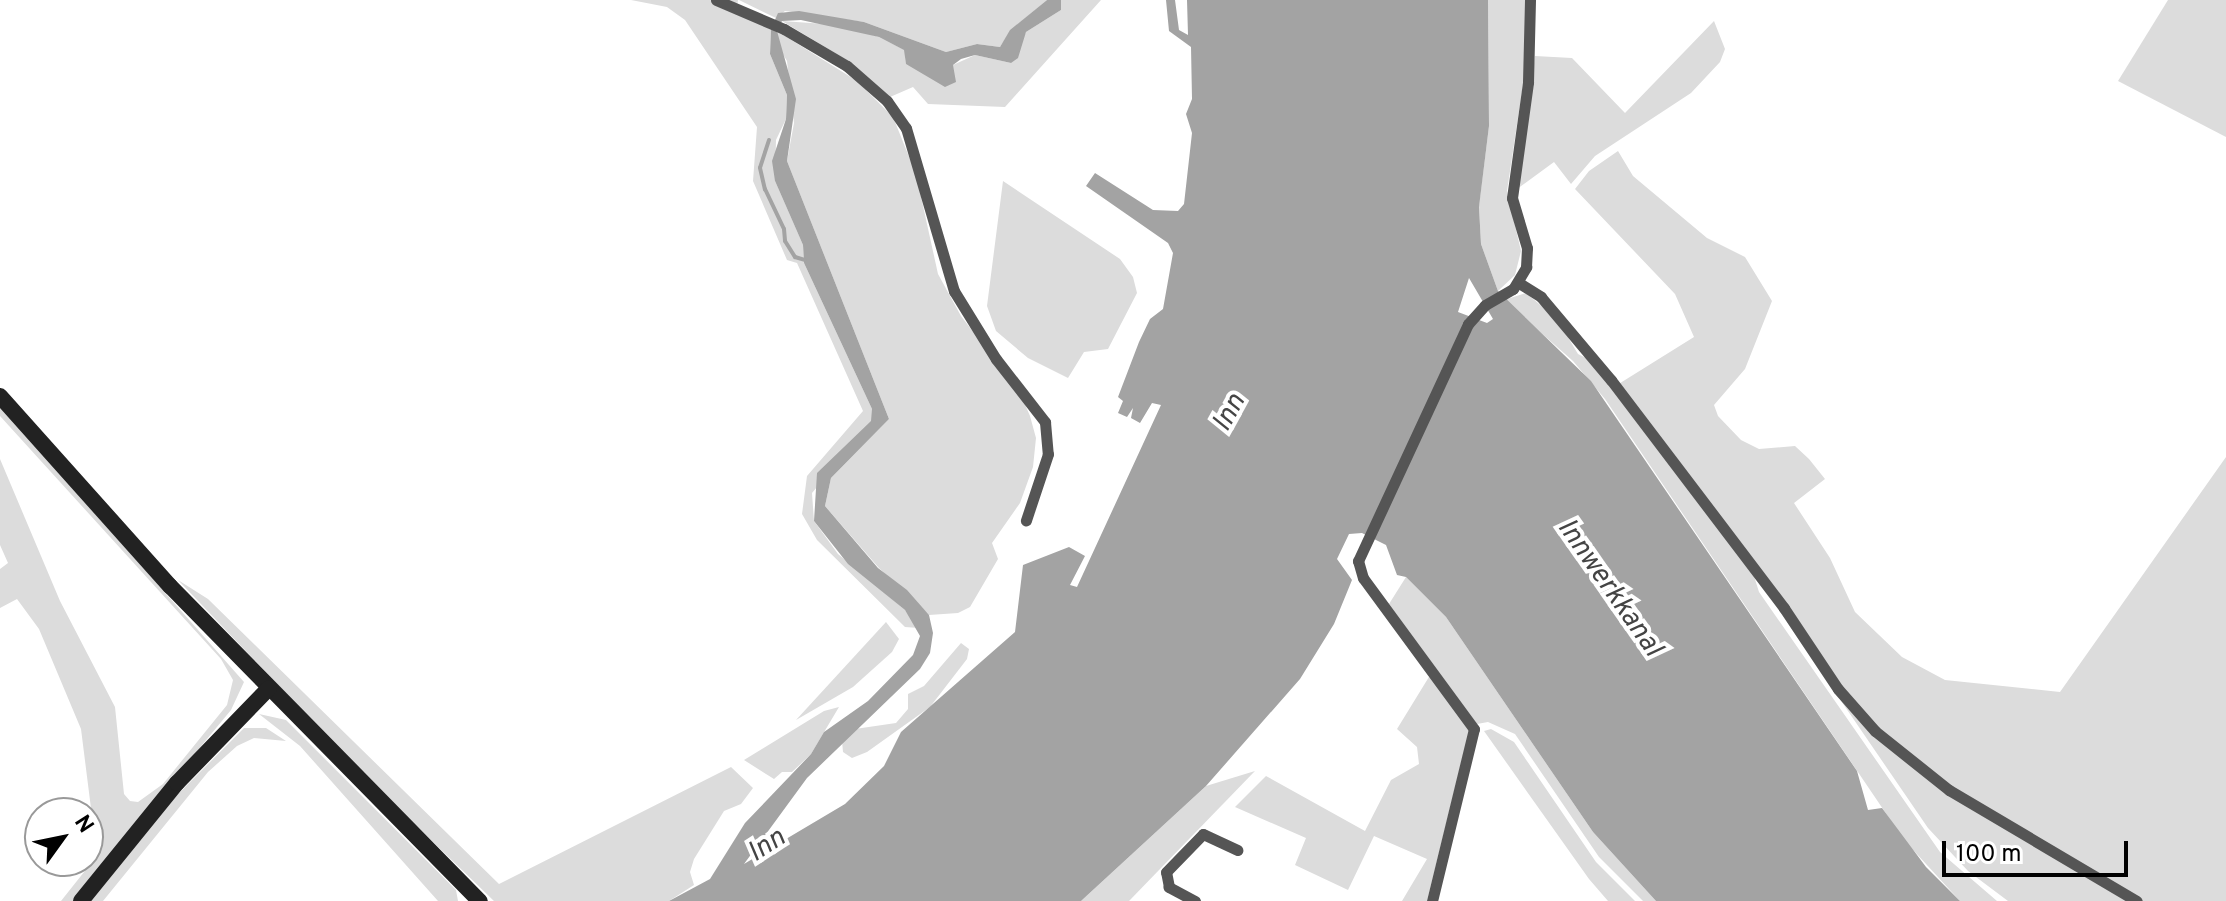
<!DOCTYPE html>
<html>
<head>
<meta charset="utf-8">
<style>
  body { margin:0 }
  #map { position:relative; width:2226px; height:901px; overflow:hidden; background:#fff; font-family:Overpass,sans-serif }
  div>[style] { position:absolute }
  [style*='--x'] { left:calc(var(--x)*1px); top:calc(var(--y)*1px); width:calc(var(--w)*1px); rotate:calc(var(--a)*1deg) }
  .green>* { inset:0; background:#dcdcdc }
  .water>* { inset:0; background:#a3a3a3 }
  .stream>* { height:4px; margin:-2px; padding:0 2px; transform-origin:2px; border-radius:2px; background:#a3a3a3 }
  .street>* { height:11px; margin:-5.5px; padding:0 5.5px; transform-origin:5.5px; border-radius:5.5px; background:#555 }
  .secondary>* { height:16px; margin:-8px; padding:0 8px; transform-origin:8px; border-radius:8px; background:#222 }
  span { translate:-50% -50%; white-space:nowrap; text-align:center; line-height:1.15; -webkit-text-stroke:8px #fff; paint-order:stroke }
  .water-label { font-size:28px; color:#444; font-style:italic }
  .north { position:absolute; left:24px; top:797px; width:80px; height:80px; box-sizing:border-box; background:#fff; border:2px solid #999; border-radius:50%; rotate:57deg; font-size:22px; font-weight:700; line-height:32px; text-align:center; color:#000 }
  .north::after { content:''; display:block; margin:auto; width:28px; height:36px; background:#000; clip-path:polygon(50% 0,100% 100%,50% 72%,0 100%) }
  .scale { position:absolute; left:1942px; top:841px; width:186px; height:36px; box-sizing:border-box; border:4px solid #000; border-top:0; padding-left:10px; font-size:24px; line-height:28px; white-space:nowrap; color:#000; -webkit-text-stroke:6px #fff; paint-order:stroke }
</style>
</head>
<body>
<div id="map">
  <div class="green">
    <div style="clip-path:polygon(631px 0,738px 0,736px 13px,771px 29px,770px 54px,787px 95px,786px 119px,776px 140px,775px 181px,803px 245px,804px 263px,872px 409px,872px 421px,812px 493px,814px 521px,838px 554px,905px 610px,919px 628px,905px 627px,817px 540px,802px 514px,807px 476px,863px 411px,797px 263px,787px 260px,753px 181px,757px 127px,685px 20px,667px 7px)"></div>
    <div style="clip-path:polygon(739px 0,1047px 0,1011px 30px,1000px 47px,977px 44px,946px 52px,864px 22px,785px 11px,776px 18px)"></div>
    <div style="clip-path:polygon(1061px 0,1101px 0,1005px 107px,928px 104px,913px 87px,890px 97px,850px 62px,782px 21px,839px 25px,879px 37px,905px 50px,906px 64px,952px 73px,953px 65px,975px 55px,1011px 63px,1026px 32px,1061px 10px)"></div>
    <div style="clip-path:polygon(1488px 0,1525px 0,1525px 71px,1507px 191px,1521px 251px,1515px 275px,1498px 291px,1481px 244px,1479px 206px,1489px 126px)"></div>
    <div style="clip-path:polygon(2168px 0,2226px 0,2226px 137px,2118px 81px)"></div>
    <div style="clip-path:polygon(1714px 21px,1725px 49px,1720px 62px,1691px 93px,1595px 156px,1571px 184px,1554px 162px,1517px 189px,1535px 56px,1572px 58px,1625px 113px)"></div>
    <div style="clip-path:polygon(777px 31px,857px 81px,893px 117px,916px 174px,938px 274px,961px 316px,1020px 393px,1030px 416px,1036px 438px,1033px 467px,1020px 503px,992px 543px,998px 559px,970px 607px,958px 613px,929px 615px,879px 568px,825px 506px,831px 478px,889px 419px,787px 161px,794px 123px,787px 61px,778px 46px)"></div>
    <div style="clip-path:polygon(1618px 151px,1633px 176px,1707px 238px,1745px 257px,1772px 301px,1745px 369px,1714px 405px,1718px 416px,1741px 440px,1759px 449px,1795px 446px,1809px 459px,1825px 479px,1794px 503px,1830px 558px,1855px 612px,1902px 657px,1945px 680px,2060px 692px,2226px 457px,2226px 901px,2142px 901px,1936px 780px,1854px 705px,1617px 385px,1694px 337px,1675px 294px,1575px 189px,1589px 171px)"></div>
    <div style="clip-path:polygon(1003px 181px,1120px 259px,1133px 277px,1137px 293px,1108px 349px,1084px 352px,1068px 378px,1028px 358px,996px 331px,987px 306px)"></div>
    <div style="clip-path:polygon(1526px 293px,1557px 319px,1578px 354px,1590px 360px,1753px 573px,1759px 592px,1940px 852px,1997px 901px,1960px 901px,1904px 840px,1605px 399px,1573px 361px,1504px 300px)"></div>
    <div style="clip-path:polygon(0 406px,244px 682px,231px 710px,73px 901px,61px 901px,92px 862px,96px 848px,81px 729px,39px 629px,17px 599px,0 608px,0 569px,8px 563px,0 545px,0 459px,60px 601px,115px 707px,124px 794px,130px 801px,138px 802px,163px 784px,227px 705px,233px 680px,221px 659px,0 416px)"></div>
    <div style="clip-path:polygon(1406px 577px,1446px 617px,1593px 832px,1656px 901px,1643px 901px,1599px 857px,1515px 734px,1488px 722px,1477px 724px,1389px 604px)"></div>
    <div style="clip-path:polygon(178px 580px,208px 599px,499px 884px,731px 767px,753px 788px,741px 804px,724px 811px,694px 859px,690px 872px,694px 885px,669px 901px,494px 901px,367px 778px)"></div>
    <div style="clip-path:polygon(1759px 581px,1833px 685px,1895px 752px,2134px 901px,2008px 901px,1968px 871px,1928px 828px)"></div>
    <div style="clip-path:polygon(886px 622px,899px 639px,892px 652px,853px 687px,796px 720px)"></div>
    <div style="clip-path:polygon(961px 643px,969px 649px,967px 659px,930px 707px,867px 752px,852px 758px,843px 752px,842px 741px,855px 729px,896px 723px,908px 709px,908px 694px,924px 686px)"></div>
    <div style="clip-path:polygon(1432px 672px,1469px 731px,1427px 901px,1402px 901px,1427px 859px,1374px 836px,1348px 890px,1295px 865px,1306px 838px,1235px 807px,1266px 776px,1365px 831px,1391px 780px,1419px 764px,1417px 747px,1397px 729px)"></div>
    <div style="clip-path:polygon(839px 707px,811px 754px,792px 772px,782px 772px,774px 779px,744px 760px,824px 711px)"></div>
    <div style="clip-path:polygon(259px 714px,286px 720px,456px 890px,458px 901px,438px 901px,300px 746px)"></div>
    <div style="clip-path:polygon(244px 728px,266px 728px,286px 741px,254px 738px,237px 746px,208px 772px,103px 901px,87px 901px,173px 799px)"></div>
    <div style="clip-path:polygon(1491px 729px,1514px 742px,1596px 862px,1635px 901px,1608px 901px,1589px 879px,1484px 731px)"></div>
    <div style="clip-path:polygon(1255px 771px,1129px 901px,1081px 901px,1206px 786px)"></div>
  </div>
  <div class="water">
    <div style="clip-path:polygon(evenodd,1047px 0,1061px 0,1061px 10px,1026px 32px,1018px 58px,1011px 63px,975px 55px,961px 59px,953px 65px,956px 82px,945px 87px,906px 64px,904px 50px,879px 37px,801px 20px,782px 21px,777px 31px,796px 99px,787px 161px,889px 419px,831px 478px,825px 506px,878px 568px,907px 590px,929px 615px,933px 633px,930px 653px,920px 669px,807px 778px,744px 864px,845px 804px,884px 766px,901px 732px,1015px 632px,1023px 565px,1069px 547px,1085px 556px,1070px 585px,1077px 587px,1161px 405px,1152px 403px,1140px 423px,1131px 418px,1133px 408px,1127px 417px,1118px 413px,1123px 401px,1118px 397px,1139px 342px,1150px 319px,1163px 309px,1173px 253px,1168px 243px,1086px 186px,1095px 173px,1153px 210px,1178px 211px,1184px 204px,1192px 133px,1186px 114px,1192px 99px,1191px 47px,1169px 31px,1166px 0,1175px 0,1179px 30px,1188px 35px,1187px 0,1488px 0,1489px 126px,1479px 207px,1481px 244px,1498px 291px,1591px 381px,1857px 771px,1868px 810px,1882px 808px,1926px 867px,1960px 901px,1656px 901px,1593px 832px,1446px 617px,1406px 577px,1397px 575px,1386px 545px,1362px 533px,1349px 534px,1337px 559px,1352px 580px,1334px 624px,1300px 679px,1206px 786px,1081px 901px,669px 901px,710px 879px,745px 823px,811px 754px,824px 732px,868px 701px,913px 655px,920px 636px,905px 610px,848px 564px,814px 521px,817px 473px,871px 421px,872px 409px,804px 263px,803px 245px,775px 181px,772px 161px,786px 119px,787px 95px,770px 54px,771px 29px,778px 13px,799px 11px,864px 22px,946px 52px,977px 44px,1000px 47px,1010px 30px,1047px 0,1469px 278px,1493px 319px,1487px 323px,1458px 312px,1469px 278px)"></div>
  </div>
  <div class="stream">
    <div style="--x:769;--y:140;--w:29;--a:108"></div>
    <div style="--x:760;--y:168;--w:22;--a:77"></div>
    <div style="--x:765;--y:189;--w:44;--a:64.6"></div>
    <div style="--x:784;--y:229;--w:12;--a:85"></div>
    <div style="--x:785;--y:241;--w:19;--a:58"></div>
    <div style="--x:795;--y:257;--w:10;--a:17"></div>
  </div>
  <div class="street">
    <div style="--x:716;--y:0;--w:74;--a:23.1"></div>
    <div style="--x:784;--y:29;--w:73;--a:30.4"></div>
    <div style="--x:847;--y:66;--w:53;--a:41.2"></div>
    <div style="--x:887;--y:101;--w:33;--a:55"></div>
    <div style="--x:906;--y:128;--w:170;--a:73.6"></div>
    <div style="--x:954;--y:291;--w:80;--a:58.3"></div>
    <div style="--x:996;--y:359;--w:80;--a:52.1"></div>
    <div style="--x:1045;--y:422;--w:32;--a:85"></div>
    <div style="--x:1048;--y:454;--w:70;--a:108.4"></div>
    <div style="--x:1519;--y:283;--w:26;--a:32"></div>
    <div style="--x:1541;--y:297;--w:109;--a:49.9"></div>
    <div style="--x:1611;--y:380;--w:286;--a:52.8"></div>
    <div style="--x:1784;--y:608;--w:97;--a:56.3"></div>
    <div style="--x:1838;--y:689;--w:56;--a:48.6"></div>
    <div style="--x:1875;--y:731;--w:95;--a:38.6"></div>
    <div style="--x:1949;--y:790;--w:218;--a:30.6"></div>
    <div style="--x:1195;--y:901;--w:30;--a:-152"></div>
    <div style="--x:1169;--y:887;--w:15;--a:-101"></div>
    <div style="--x:1166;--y:872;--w:53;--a:-45.8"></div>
    <div style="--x:1203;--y:834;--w:38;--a:25"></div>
    <div style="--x:1432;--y:901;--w:177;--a:-76.3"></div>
    <div style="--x:1474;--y:729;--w:187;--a:-126.3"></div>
    <div style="--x:1363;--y:578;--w:18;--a:-106"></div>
    <div style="--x:1358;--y:561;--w:261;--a:-65.1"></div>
    <div style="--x:1468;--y:324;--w:25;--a:-48"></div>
    <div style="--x:1485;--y:305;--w:32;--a:-30"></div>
    <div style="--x:1513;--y:289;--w:26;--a:-59"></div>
    <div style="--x:1526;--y:267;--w:19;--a:-87"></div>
    <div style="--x:1527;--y:248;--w:52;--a:-106.7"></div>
    <div style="--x:1512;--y:198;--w:117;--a:-82.1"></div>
    <div style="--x:1528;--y:82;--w:82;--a:-88.6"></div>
  </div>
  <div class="secondary">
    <div style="--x:0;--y:396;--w:255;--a:48.2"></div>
    <div style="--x:170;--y:586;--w:442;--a:45.5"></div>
    <div style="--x:81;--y:901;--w:152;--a:-50.9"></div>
    <div style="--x:177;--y:783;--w:132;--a:-45.9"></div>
  </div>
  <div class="water-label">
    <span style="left:1230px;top:413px;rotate:-61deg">Inn</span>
    <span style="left:1609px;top:588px;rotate:55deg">Innwerkkanal</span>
    <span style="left:767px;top:846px;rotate:-33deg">Inn</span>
  </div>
  <div class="north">N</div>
  <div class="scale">100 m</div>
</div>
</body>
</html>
